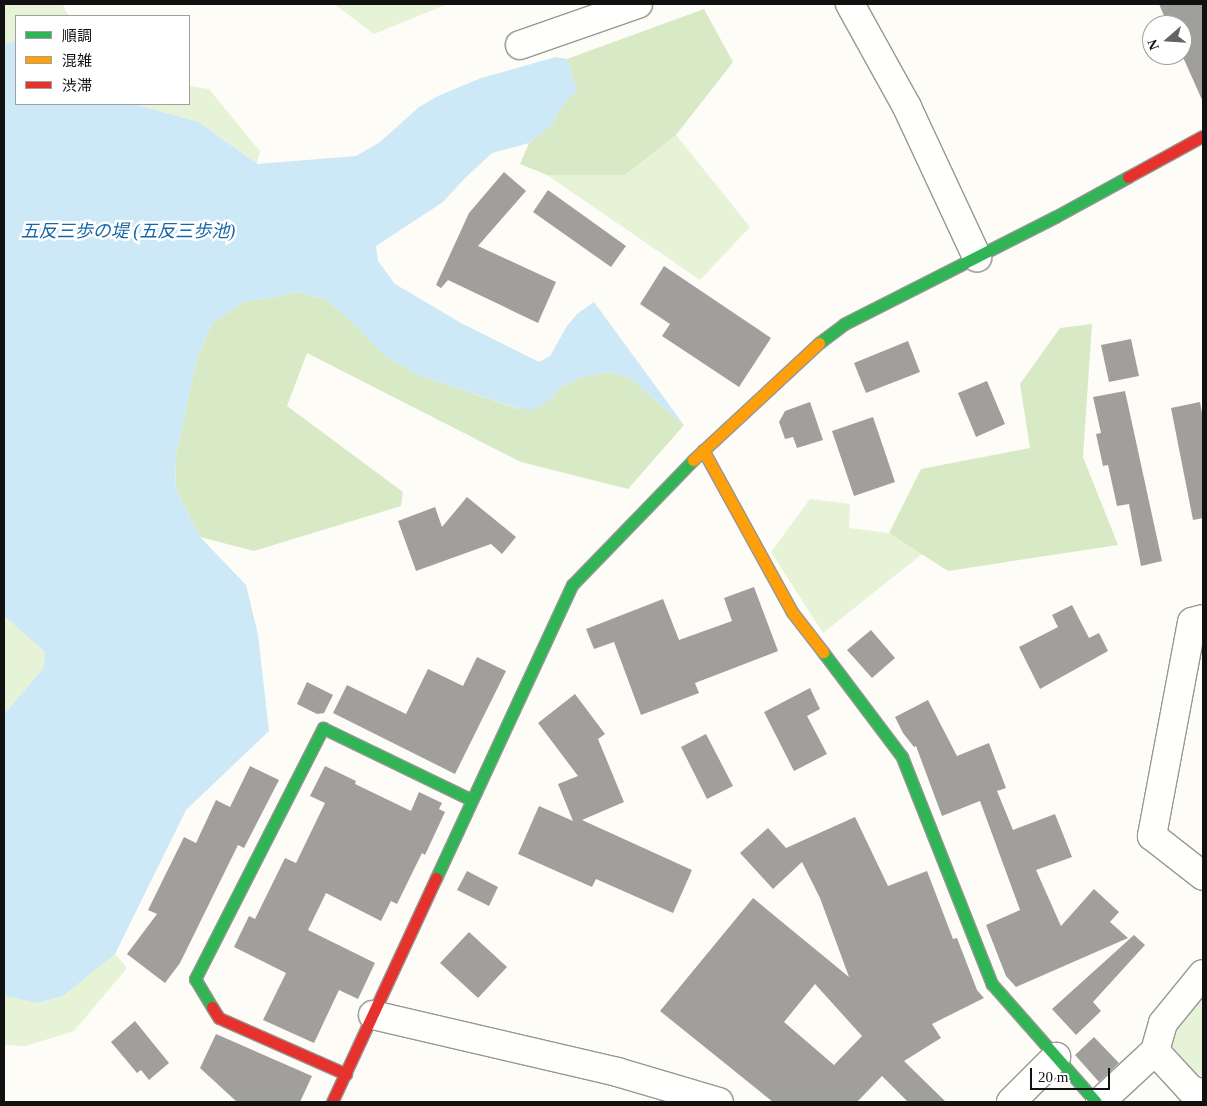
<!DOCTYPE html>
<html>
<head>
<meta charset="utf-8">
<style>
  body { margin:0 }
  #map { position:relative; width:1207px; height:1106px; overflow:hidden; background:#fdfcf7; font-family:"Times New Roman","Noto Sans JP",serif }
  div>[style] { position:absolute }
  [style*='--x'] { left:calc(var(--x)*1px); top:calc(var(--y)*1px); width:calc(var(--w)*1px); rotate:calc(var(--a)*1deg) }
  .green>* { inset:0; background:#e7f3d7 }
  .forest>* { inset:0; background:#d8eac5 }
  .water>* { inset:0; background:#cde8f7 }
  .building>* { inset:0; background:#a19f9c }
  .roads { filter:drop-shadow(1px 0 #979795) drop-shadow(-1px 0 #979795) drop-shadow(0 1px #979795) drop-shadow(0 -1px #979795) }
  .street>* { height:28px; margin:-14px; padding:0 14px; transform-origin:14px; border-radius:14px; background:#fffffe }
  .fast>* { height:11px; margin:-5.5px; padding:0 5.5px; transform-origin:5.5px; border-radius:5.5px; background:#30b455 }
  .slow>* { height:11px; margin:-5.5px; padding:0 5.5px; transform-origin:5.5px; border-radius:5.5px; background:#ff9f0a }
  .jam>* { height:11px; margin:-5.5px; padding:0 5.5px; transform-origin:5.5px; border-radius:5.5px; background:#e5322d }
  span { translate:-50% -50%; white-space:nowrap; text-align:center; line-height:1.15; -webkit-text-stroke:5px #fff; paint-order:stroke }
  .water-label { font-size:18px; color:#1768a6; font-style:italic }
  .frame { position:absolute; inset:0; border:5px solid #111; pointer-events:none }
  .legend { position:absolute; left:15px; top:15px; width:175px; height:90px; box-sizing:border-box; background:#fff; border:1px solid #a0a0a0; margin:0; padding:6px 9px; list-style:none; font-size:15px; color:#111 }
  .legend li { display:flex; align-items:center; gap:10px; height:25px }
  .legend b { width:25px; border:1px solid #a0a0a0 }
  .north { position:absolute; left:1142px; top:15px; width:50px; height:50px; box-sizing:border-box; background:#fff; border:1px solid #a0a0a0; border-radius:50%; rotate:251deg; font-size:14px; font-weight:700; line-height:20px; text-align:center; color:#111 }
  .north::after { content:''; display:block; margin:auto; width:18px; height:22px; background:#646362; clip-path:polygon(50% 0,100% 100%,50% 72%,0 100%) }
  .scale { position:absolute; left:1030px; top:1068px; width:80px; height:22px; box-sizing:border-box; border:2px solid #111; border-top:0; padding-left:6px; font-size:15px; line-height:18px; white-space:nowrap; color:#111; -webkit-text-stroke:4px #fff; paint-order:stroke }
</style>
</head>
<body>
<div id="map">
  <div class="green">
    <div style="clip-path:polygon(4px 4px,68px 4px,63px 6px,69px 16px,16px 16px,16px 41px,4px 44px)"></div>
    <div style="clip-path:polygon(334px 4px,444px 4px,445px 5px,374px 34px)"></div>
    <div style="clip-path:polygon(189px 86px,209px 89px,260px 151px,257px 164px,199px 122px,134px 104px,189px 104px)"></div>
    <div style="clip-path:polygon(676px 135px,750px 227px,700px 280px,547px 175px,625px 175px)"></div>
    <div style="clip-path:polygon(810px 499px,850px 504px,849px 528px,889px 533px,922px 554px,823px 633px,771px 552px)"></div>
    <div style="clip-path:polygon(4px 616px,45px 652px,43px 669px,4px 714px)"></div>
    <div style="clip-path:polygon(115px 954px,127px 968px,74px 1031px,25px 1046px,4px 1045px,4px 996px,38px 1003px,63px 996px)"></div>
    <div style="clip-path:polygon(1203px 994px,1203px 1075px,1198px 1076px,1164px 1045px)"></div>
  </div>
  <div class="forest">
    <div style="clip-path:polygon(704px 9px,733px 62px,676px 135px,625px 175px,547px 175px,520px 164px,529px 143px,553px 124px,560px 108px,577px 90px,567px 59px)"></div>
    <div style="clip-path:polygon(299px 292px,327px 300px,350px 320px,383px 354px,416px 374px,518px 409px,534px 409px,552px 398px,561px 387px,579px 378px,610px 372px,631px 379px,684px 425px,628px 489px,521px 462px,307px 353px,287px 406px,403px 492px,401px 506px,254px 551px,200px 537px,176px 490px,175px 459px,197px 358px,213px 322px,244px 302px)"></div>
    <div style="clip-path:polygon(1092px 324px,1083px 457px,1118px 545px,948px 571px,889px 533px,921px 469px,1030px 448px,1020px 384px,1060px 328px)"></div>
  </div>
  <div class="water">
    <div style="clip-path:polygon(16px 41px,16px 104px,134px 104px,199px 122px,257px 164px,356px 156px,380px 142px,419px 107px,438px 96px,481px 78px,556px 57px,567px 59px,577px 90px,560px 108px,553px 124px,529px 143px,492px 153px,463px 180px,443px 202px,376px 246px,378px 261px,395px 284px,461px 323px,539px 362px,550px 356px,567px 326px,577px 314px,594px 302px,684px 425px,631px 379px,610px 372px,579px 378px,561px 387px,552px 398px,535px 409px,519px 409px,416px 374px,383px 354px,350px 320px,327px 300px,299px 292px,244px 302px,213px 322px,197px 358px,175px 459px,176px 490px,200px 537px,246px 585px,258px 635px,269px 731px,186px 810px,115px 954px,63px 996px,38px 1003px,4px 996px,4px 714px,43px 669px,45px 652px,4px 616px,4px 44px)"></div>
  </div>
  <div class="building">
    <div style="clip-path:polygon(1159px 4px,1203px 4px,1203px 102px,1182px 55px,1182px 25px,1168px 25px)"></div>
    <div style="clip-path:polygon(504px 172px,526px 191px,478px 246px,556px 282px,538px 323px,448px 280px,441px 288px,436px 285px,469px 213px)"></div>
    <div style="clip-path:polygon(548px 190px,626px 246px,611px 267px,533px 212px)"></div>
    <div style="clip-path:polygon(664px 266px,771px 338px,739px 387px,662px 336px,670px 324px,640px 304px)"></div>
    <div style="clip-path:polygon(1131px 339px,1139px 376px,1109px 382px,1101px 345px)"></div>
    <div style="clip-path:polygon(908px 341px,920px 372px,866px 393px,854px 363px)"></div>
    <div style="clip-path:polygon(987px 381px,1005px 424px,976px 437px,958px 393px)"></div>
    <div style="clip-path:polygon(1125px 391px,1162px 561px,1141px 566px,1129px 504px,1117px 506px,1108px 465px,1103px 466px,1096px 434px,1101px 433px,1093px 397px)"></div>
    <div style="clip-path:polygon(810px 402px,823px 440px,797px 448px,793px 437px,785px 439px,779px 422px,785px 411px)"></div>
    <div style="clip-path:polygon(1200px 402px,1203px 419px,1203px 518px,1193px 520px,1171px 408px)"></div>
    <div style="clip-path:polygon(873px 417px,895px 482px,854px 496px,832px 431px)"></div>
    <div style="clip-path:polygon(467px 497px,516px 537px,502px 554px,491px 544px,416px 571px,398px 521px,435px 507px,442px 527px)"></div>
    <div style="clip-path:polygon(754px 587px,778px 651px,695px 683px,699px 693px,641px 715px,614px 642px,594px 649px,586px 629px,663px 599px,679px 640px,732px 621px,724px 598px)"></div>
    <div style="clip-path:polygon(1072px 605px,1089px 638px,1099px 633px,1108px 651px,1040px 689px,1019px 647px,1058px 627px,1052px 615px)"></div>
    <div style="clip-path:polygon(871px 630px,895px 658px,872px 678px,847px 650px)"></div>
    <div style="clip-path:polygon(477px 657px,506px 671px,455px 774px,333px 713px,347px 685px,406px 714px,428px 669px,463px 686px)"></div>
    <div style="clip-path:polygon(307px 682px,333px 695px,324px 713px,317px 714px,297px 704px)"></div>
    <div style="clip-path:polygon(810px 688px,820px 709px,807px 716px,827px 754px,794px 771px,764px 712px)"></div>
    <div style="clip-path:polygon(575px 694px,605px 734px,598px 739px,624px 802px,582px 820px,692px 870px,673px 913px,596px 879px,592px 887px,518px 854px,539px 806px,573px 821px,558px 784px,578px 776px,538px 723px)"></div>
    <div style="clip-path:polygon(928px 700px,957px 756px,989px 743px,1006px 788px,997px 791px,1013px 830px,1055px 814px,1072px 857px,1036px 870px,1061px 926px,1094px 889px,1119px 912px,1110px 922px,1128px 938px,1016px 987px,1006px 976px,986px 925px,1020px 910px,980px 801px,942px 816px,916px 746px,914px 747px,903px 733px,895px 717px)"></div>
    <div style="clip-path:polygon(706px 734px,733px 786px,707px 799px,681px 747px)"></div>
    <div style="clip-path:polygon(250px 766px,279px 780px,244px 848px,238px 845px,180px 963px,165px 983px,127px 954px,157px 914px,148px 910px,184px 837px,196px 843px,216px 800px,230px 807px)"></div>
    <div style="clip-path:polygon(325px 766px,356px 781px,355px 784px,411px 811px,419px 792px,442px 803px,439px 809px,445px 812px,425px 855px,422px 853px,397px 904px,391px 901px,381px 921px,326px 893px,308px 930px,375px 963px,358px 999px,339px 990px,314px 1043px,263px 1020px,286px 973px,234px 947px,249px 916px,255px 919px,285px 858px,296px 863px,325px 803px,310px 796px)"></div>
    <div style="clip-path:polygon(evenodd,855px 817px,888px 886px,927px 871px,953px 939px,957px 938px,977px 990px,984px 998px,932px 1024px,941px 1038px,904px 1061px,946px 1102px,908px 1102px,882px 1076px,857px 1102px,773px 1102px,660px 1011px,753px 898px,849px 977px,820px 898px,802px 862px,773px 889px,740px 853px,768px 828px,786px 848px,855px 817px,815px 984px,862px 1036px,834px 1065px,784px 1022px,815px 984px)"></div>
    <div style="clip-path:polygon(467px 871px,498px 887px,489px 906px,457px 890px)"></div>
    <div style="clip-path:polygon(469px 932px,507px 967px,478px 998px,440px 963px)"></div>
    <div style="clip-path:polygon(1134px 935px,1145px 945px,1093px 1002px,1101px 1011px,1076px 1035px,1052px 1009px)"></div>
    <div style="clip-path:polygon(135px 1021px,169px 1063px,149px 1080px,141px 1070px,137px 1073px,111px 1042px)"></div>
    <div style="clip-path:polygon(216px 1034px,312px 1076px,300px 1102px,237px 1102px,200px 1068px)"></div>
    <div style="clip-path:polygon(1094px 1037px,1119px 1063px,1099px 1082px,1075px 1055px)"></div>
  </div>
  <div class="roads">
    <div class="street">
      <div style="--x:850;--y:4;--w:118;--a:61"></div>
      <div style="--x:907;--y:107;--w:166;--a:65"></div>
      <div style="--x:520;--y:45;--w:125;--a:-19.2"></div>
      <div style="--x:1203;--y:619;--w:11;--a:165"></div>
      <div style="--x:1192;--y:622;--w:218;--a:100.6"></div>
      <div style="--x:1152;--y:836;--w:65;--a:38.1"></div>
      <div style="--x:373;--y:1015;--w:251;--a:13.1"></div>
      <div style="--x:617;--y:1072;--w:106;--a:16.4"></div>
      <div style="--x:1155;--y:1051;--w:52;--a:47.4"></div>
      <div style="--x:1190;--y:1089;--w:14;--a:21"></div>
      <div style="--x:1011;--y:1102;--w:64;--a:-45"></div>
      <div style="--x:1100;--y:1102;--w:75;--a:-42.8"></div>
      <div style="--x:1155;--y:1051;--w:29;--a:-74"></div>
      <div style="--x:1163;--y:1023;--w:63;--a:-50.8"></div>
    </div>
    <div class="fast">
      <div style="--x:819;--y:343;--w:31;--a:-37"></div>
      <div style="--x:844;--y:324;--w:237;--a:-26.9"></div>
      <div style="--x:1055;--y:217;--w:83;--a:-28.7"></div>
      <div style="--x:823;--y:652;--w:131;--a:53"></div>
      <div style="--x:902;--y:757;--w:244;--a:68.4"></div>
      <div style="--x:992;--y:984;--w:157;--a:48.6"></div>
      <div style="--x:436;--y:878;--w:323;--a:-65.1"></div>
      <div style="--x:572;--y:585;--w:174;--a:-45.9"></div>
      <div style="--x:212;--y:1007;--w:33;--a:-121"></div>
      <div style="--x:195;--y:979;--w:282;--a:-63"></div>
      <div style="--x:323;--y:728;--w:165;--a:25.8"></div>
    </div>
    <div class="slow">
      <div style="--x:703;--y:450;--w:185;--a:61.2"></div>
      <div style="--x:792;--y:612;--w:51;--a:52.2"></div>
      <div style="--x:693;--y:460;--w:172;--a:-42.9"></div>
    </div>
    <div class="jam">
      <div style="--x:1128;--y:177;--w:85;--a:-28.7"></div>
      <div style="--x:212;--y:1007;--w:13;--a:58"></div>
      <div style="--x:219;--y:1018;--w:139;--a:23.8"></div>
      <div style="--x:332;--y:1102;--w:247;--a:-65.1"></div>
    </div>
  </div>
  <div class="water-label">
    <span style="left:128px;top:231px">五反三歩の堤 (五反三歩池)</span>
  </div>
  <div class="frame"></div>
  <ul class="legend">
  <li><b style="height:6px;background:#30b455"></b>順調</li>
  <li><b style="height:6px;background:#ff9f0a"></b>混雑</li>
  <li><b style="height:6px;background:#e5322d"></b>渋滞</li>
  </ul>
  <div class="north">N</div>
  <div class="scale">20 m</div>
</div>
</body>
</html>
